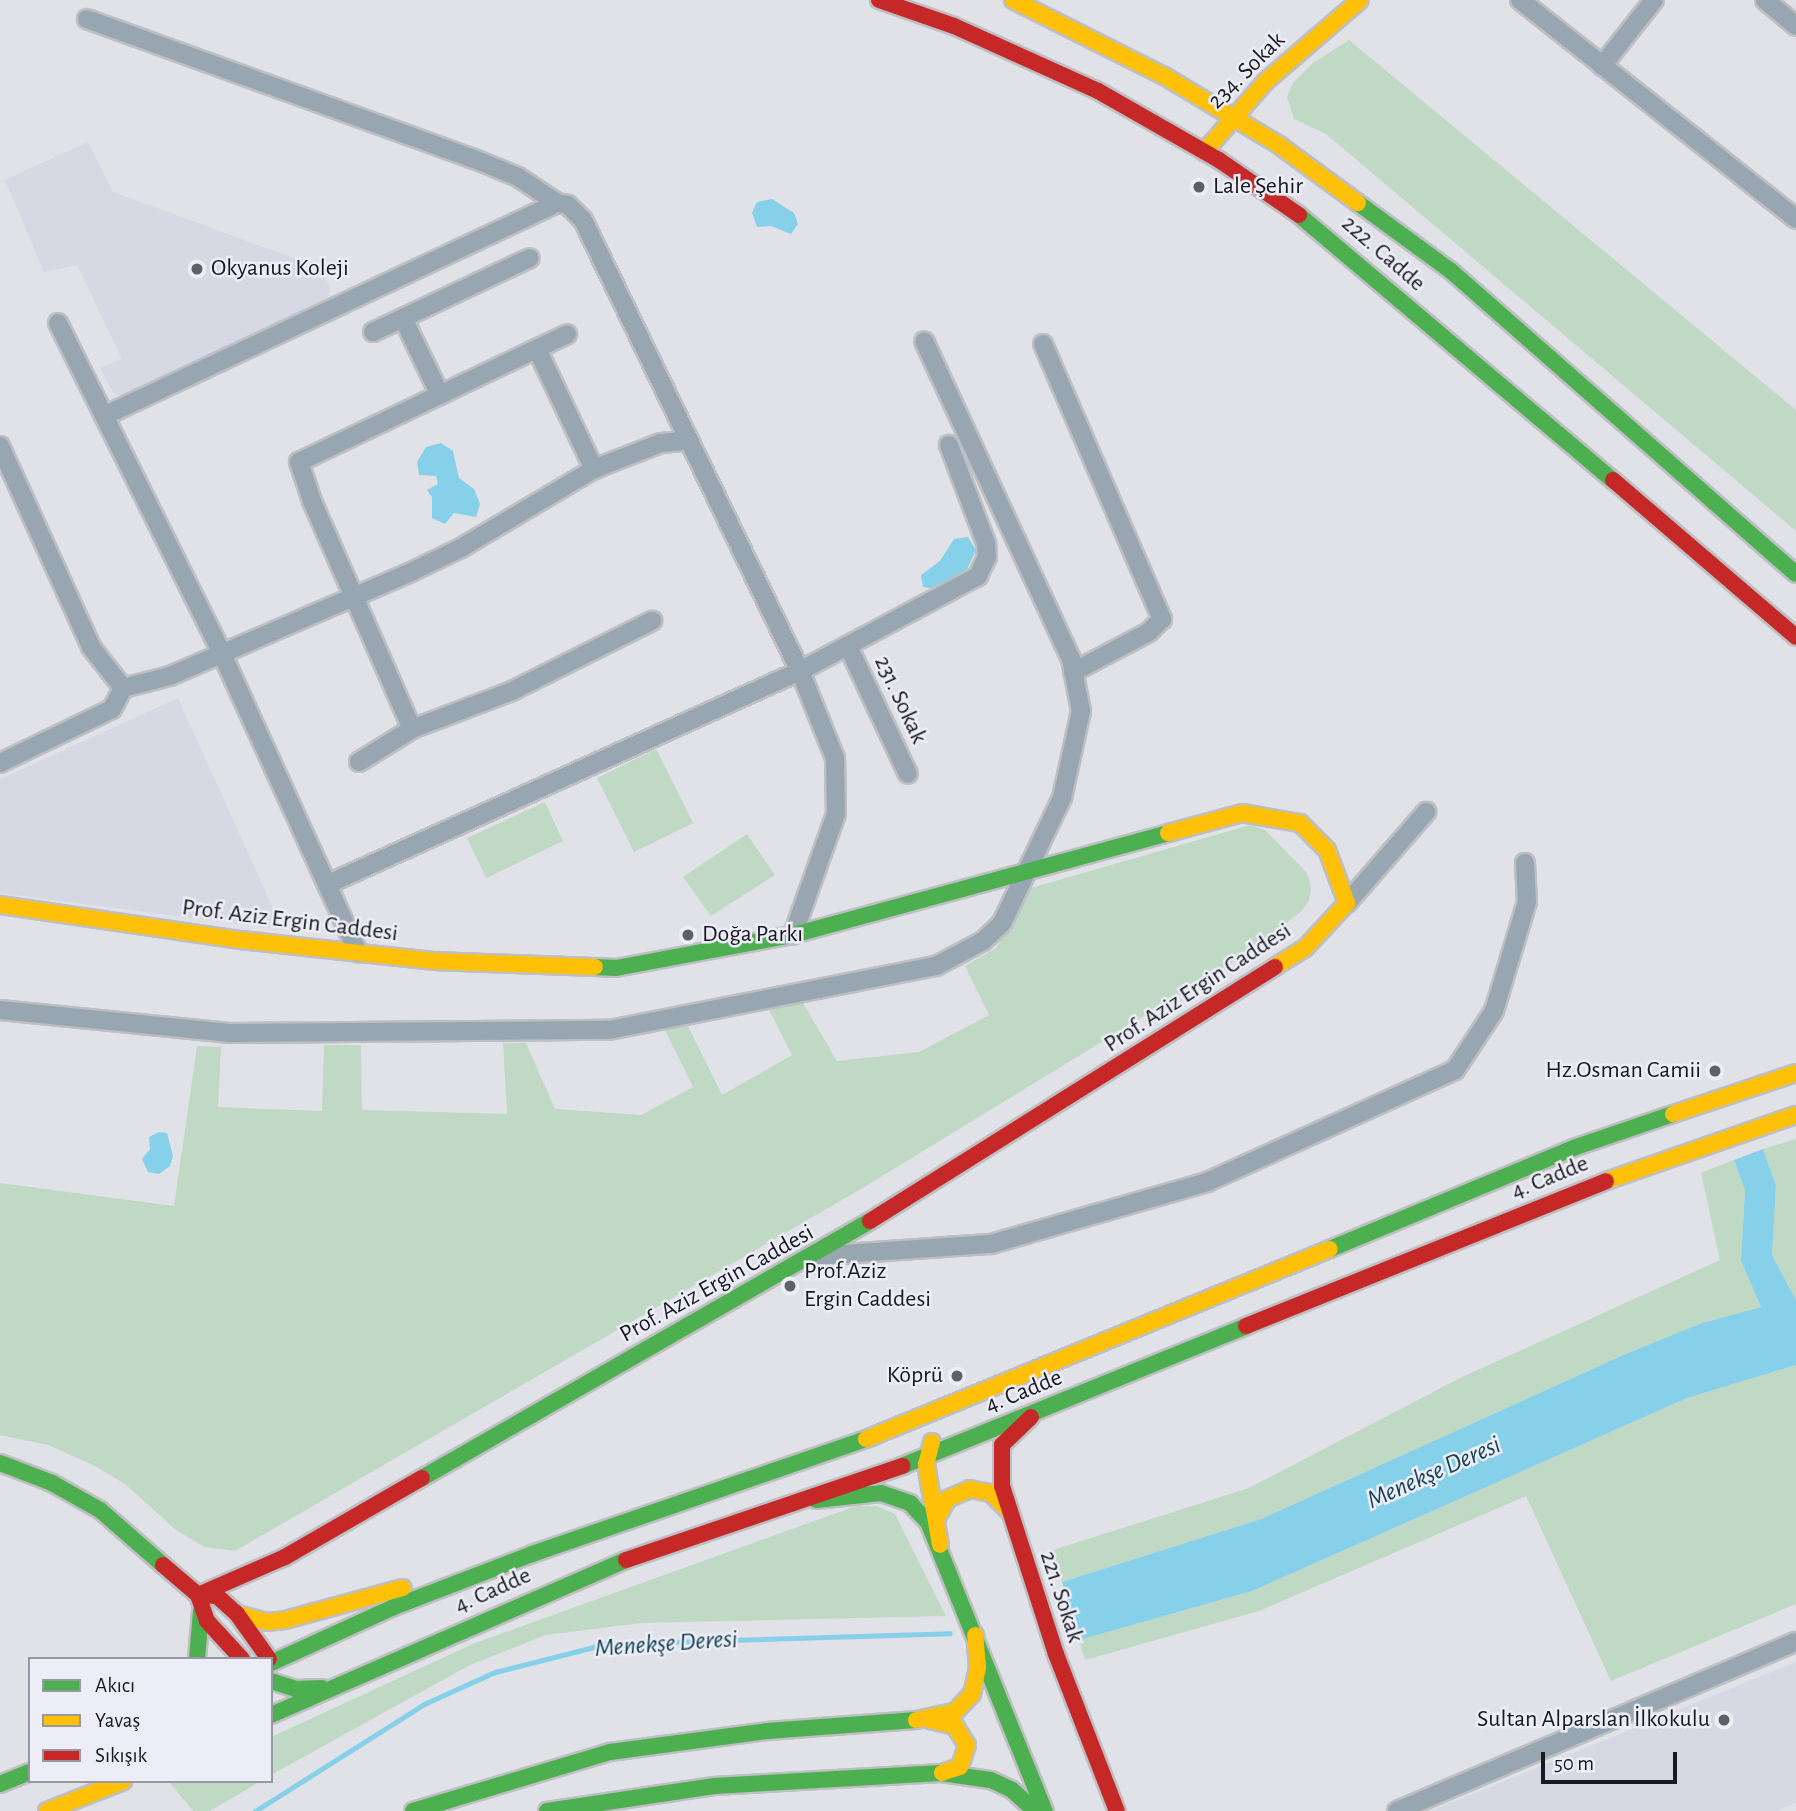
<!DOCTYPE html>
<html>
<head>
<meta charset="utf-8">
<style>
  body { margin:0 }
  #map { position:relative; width:1796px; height:1811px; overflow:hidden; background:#e1e2e7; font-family:"Alegreya Sans",sans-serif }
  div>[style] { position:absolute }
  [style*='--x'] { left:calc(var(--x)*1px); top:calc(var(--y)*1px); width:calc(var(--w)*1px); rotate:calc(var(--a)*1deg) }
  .built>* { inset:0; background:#d6d8e4 }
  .green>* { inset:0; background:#bfd9c4 }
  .water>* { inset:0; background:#86d0ea }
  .stream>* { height:5px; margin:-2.5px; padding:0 2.5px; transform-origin:2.5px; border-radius:2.5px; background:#86d0ea }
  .roads { filter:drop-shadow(2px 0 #bebfc2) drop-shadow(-2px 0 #bebfc2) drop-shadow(0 2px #bebfc2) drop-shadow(0 -2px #bebfc2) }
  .street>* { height:18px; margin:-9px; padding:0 9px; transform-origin:9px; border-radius:9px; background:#98a6b2 }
  .fast>* { height:16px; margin:-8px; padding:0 8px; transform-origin:8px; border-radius:8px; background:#4caf50 }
  .slow>* { height:16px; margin:-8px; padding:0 8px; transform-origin:8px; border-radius:8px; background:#ffc107 }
  .jam>* { height:16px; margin:-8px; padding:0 8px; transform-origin:8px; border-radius:8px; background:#c62828 }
  .dots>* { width:19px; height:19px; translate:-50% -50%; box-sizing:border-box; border:4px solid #ecedf7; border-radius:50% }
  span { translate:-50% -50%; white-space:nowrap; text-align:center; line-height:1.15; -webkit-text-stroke:5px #ecedf7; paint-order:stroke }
  .street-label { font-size:24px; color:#191a1d }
  .poi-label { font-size:24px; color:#191a1d }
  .left { translate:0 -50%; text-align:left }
  .right { translate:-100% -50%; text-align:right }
  .water-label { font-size:26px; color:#164453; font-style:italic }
  .legend { position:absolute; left:28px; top:1657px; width:245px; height:126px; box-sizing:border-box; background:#ecedf7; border:2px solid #9899a0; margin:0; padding:9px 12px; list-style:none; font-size:21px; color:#191a1d }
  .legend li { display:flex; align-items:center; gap:14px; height:35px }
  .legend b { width:35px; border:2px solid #9899a0 }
  .scale { position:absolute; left:1541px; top:1752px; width:136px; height:32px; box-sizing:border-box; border:4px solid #191a1d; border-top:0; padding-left:9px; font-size:21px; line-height:24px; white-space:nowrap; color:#191a1d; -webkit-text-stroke:5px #ecedf7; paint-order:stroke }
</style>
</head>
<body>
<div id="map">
  <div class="built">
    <div style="clip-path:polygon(88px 142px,113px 192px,313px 265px,326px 279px,331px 291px,327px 298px,127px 395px,114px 395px,100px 368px,122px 359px,77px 265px,44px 272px,5px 180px)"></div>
    <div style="clip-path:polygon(178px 698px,283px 930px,0 893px,0 779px)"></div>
    <div style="clip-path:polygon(1796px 1662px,1796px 1803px,1777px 1811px,1431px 1811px)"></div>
  </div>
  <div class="green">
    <div style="clip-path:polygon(1349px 40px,1796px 410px,1796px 531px,1326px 134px,1294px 119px,1287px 97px,1293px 83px,1313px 63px)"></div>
    <div style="clip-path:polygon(656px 749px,693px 823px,634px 852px,597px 778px)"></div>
    <div style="clip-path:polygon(545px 802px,563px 841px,486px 878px,467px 838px)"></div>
    <div style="clip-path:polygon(1250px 825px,1265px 830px,1307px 873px,1311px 887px,1309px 901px,1301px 912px,1239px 958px,861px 1189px,235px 1551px,204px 1547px,176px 1530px,125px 1484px,93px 1465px,48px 1445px,0 1435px,0 1183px,174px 1206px,197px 1046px,221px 1047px,218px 1107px,322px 1111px,324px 1045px,361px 1045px,362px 1110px,507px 1114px,503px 1043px,526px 1043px,555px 1109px,641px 1115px,693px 1087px,665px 1030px,688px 1026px,722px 1095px,792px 1055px,769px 1010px,803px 1003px,837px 1061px,919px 1052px,989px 1015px,965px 966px,996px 948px,1031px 888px)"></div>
    <div style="clip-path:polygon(747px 834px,775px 875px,711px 916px,683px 877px)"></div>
    <div style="clip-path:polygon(1796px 1139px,1796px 1300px,1772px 1255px,1776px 1185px,1763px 1149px)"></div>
    <div style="clip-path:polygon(1734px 1160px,1745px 1190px,1741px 1261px,1761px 1307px,1702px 1323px,1628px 1353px,1261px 1519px,1062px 1582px,1053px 1550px,1249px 1488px,1462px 1377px,1720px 1260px,1701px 1173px)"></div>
    <div style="clip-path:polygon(1796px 1365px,1796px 1604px,1611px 1681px,1526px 1496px,1259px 1611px,1085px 1660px,1079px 1640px,1252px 1591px,1687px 1398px)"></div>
    <div style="clip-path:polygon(856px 1506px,877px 1506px,895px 1514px,946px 1616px,641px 1623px,546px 1635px,470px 1665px,271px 1775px,271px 1737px,475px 1643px)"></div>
    <div style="clip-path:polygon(174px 1781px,261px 1781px,210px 1811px,193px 1811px,170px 1783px)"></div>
  </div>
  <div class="water">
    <div style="clip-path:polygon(772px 199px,794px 213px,798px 224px,791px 234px,771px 226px,757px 227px,752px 213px,757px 202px)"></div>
    <div style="clip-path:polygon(441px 443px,453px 451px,459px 478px,474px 489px,480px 504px,476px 517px,454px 513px,445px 524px,432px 518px,432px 497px,427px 490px,438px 484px,436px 476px,419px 475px,417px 462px,426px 447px)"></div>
    <div style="clip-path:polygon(968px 537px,976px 550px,962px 580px,936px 589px,923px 587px,921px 575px,940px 561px,954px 539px)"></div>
    <div style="clip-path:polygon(159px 1132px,167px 1133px,173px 1156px,170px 1166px,159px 1174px,148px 1172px,142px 1159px,150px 1149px,149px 1137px)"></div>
    <div style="clip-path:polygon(1763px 1149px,1776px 1185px,1772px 1255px,1796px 1300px,1796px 1365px,1687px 1398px,1252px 1591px,1079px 1640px,1062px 1582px,1261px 1519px,1628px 1353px,1702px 1323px,1761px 1307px,1741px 1261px,1745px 1190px,1734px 1160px)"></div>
  </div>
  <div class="stream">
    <div style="--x:255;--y:1811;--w:200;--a:-32.3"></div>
    <div style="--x:424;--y:1704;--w:78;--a:-24.3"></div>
    <div style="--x:495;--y:1672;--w:114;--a:-14.2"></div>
    <div style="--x:606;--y:1644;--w:344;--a:-1.8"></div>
  </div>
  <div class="roads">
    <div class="street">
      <div style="--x:1520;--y:0;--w:352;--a:38.4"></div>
      <div style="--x:1765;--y:0;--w:40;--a:40"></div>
      <div style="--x:87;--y:19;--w:409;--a:19.9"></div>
      <div style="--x:472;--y:158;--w:50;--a:22.4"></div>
      <div style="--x:518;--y:177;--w:47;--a:33.7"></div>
      <div style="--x:1602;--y:66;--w:84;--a:-51.8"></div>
      <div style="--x:58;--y:323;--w:369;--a:63.6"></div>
      <div style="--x:222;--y:654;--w:328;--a:65.5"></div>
      <div style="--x:373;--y:332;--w:33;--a:-25"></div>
      <div style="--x:1043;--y:344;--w:300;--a:66.6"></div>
      <div style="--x:1162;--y:619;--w:18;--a:135"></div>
      <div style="--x:1149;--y:632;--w:86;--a:152.2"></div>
      <div style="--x:537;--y:349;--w:133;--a:64.6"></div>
      <div style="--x:440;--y:395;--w:85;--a:-115.7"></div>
      <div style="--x:403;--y:318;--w:140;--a:-25.3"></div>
      <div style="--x:104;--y:416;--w:501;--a:-25.18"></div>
      <div style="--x:557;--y:203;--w:11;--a:10"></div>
      <div style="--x:568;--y:205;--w:21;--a:45"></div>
      <div style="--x:583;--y:220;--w:500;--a:64.31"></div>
      <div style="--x:800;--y:671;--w:94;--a:68.1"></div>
      <div style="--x:835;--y:758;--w:56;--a:89"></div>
      <div style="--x:836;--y:814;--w:128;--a:109.6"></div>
      <div style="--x:0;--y:446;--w:221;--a:65.6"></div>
      <div style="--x:91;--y:647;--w:52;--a:52"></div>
      <div style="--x:848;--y:646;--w:141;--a:64.9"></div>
      <div style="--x:412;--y:729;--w:249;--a:-113.7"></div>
      <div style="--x:312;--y:501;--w:41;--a:-108.4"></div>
      <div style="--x:299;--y:462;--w:297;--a:-25.5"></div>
      <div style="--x:359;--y:762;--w:62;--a:-31.9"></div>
      <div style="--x:412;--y:729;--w:107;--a:-20.8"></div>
      <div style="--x:512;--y:691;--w:157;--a:-26.6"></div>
      <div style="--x:0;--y:763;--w:124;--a:-25.7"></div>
      <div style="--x:112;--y:709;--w:24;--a:-62"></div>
      <div style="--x:123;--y:688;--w:49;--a:-14.3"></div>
      <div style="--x:170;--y:676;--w:262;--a:-23.3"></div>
      <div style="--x:411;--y:572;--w:55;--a:-25.6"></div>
      <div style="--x:461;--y:548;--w:155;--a:-30.7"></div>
      <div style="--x:594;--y:469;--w:72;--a:-21.2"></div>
      <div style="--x:661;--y:443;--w:25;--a:-5"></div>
      <div style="--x:328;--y:884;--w:518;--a:-24.29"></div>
      <div style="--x:800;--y:671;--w:202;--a:-28.1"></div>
      <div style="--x:978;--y:576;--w:21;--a:-65"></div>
      <div style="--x:987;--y:557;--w:14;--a:-94"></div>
      <div style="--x:986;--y:543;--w:105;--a:-110.7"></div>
      <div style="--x:1347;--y:903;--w:121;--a:-49"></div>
      <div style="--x:0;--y:1010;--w:231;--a:5.7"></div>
      <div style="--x:230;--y:1033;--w:379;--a:-0.5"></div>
      <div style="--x:609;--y:1030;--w:333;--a:-11.1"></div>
      <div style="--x:936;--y:966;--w:53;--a:-28"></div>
      <div style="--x:983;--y:941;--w:26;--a:-43"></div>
      <div style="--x:1002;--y:923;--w:139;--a:-64.4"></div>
      <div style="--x:1062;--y:798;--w:89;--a:-77.7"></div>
      <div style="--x:1081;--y:711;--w:53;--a:-100.9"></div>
      <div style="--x:1071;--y:659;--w:350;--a:-114.8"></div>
      <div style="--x:814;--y:1256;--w:177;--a:-3.9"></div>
      <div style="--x:991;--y:1244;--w:225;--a:-16"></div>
      <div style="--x:1207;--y:1182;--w:272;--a:-24.3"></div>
      <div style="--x:1455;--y:1070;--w:71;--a:-56.5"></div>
      <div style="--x:1494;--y:1011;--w:114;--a:-73.2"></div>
      <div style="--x:1527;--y:902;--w:39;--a:-93"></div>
      <div style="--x:1397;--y:1811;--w:433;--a:-23"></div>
    </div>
    <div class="fast">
      <div style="--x:1358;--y:203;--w:115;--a:36.2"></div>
      <div style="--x:1451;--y:271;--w:459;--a:41.3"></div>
      <div style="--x:1299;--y:215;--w:411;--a:40.2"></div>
      <div style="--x:595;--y:967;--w:21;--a:3"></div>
      <div style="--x:616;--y:968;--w:180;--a:-10.6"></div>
      <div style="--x:793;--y:935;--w:389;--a:-15.2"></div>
      <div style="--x:1330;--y:1249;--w:266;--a:-22.5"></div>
      <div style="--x:1576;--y:1147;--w:102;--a:-18.8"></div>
      <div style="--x:0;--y:1463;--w:56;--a:21"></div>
      <div style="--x:52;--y:1483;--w:55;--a:29.4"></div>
      <div style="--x:100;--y:1510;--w:84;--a:41.1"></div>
      <div style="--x:902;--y:1466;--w:371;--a:-22.1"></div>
      <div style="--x:422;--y:1478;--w:516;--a:-29.84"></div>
      <div style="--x:816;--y:1500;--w:65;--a:-6.1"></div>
      <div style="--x:881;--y:1493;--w:31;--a:19"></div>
      <div style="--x:910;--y:1503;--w:26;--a:47"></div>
      <div style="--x:928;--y:1522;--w:312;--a:68"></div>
      <div style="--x:197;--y:1659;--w:48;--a:-85.2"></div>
      <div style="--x:271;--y:1663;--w:135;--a:-24.5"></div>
      <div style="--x:394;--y:1607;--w:148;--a:-21"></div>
      <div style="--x:532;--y:1554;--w:353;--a:-19"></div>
      <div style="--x:271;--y:1681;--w:25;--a:18"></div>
      <div style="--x:295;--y:1689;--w:27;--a:-2"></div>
      <div style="--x:271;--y:1715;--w:387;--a:-23.6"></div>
      <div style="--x:0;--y:1784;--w:32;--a:-22"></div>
      <div style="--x:413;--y:1811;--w:206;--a:-16.7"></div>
      <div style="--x:610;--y:1752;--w:158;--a:-7.6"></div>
      <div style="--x:767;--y:1731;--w:149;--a:-4.2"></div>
      <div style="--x:547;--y:1811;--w:169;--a:-8.5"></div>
      <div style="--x:714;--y:1786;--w:227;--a:-3.3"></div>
      <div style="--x:941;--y:1773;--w:50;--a:8"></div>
      <div style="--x:991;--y:1780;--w:23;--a:25"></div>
      <div style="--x:1012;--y:1790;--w:31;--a:42"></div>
    </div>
    <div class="slow">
      <div style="--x:1013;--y:0;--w:171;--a:26.7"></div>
      <div style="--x:1166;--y:77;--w:132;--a:31"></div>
      <div style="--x:1279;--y:145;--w:98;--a:36.3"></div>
      <div style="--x:1204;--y:152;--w:93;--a:-48.9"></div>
      <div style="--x:1265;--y:82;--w:125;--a:-40.8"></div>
      <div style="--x:1168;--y:833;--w:77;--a:-15.1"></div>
      <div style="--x:1242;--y:813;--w:59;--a:9.8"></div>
      <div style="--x:1300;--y:823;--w:38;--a:45"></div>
      <div style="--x:1327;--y:850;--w:57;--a:69.3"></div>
      <div style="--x:1347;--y:903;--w:62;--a:133"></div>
      <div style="--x:1305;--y:948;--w:36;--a:148"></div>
      <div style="--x:0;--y:905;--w:244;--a:8.3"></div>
      <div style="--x:241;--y:940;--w:193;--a:6.2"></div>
      <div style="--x:433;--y:961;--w:162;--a:2.1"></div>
      <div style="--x:1673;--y:1114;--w:130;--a:-18.4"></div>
      <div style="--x:1606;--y:1181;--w:201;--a:-19.2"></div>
      <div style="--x:866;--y:1439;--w:501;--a:-22.27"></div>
      <div style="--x:932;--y:1442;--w:23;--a:105"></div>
      <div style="--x:926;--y:1464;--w:82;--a:80.2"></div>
      <div style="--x:937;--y:1518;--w:21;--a:-62"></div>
      <div style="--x:947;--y:1499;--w:25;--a:-23"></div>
      <div style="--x:970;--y:1489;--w:21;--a:11"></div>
      <div style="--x:991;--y:1493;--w:27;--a:45"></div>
      <div style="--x:237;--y:1614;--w:31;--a:15"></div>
      <div style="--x:267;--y:1622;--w:18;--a:-6"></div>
      <div style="--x:285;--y:1620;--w:122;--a:-15.2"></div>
      <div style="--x:916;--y:1720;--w:40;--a:-12"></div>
      <div style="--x:955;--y:1712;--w:25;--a:-47"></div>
      <div style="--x:972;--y:1694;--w:28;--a:-77"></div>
      <div style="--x:978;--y:1667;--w:32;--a:-95"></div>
      <div style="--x:930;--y:1720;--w:26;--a:13"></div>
      <div style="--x:955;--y:1726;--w:22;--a:58"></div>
      <div style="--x:967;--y:1745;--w:23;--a:108"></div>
      <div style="--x:960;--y:1767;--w:19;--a:162"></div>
      <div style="--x:47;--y:1811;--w:82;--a:-21.5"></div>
    </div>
    <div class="jam">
      <div style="--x:879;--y:0;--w:79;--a:19.1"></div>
      <div style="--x:954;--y:26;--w:158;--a:24.3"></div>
      <div style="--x:1098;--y:91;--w:139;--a:29.7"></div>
      <div style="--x:1219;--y:160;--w:97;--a:34.5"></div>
      <div style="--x:1613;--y:480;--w:241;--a:40.6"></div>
      <div style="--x:870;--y:1221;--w:478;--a:-32.1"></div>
      <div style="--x:1246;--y:1326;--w:388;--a:-21.9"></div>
      <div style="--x:1031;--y:1417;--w:40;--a:136"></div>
      <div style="--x:1002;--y:1445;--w:41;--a:90"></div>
      <div style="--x:1002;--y:1486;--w:176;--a:72.2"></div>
      <div style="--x:1056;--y:1654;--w:168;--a:68.8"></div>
      <div style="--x:626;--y:1560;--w:292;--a:-18.8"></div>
      <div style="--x:163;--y:1565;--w:46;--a:40.6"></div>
      <div style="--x:198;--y:1595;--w:95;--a:-23.6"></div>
      <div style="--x:285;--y:1557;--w:158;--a:-30"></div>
      <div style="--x:242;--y:1659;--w:52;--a:-132.6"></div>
      <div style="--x:207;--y:1621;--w:28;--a:-109"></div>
      <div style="--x:198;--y:1595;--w:19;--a:3"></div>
      <div style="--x:217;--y:1596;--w:27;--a:42"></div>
      <div style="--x:237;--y:1614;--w:55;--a:54.6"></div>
    </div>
  </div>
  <div class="dots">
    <div style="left:1199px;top:187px;background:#5f6064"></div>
    <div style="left:197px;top:269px;background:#5f6064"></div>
    <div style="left:688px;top:935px;background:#5f6064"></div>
    <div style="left:1715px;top:1071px;background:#5f6064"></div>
    <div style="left:790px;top:1286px;background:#5f6064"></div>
    <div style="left:957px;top:1376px;background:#5f6064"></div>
    <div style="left:1724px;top:1720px;background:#5f6064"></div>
  </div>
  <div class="street-label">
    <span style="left:1247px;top:71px;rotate:-45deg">234. Sokak</span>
    <span style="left:1383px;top:254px;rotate:41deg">222. Cadde</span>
    <span style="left:900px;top:700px;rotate:65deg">231. Sokak</span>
    <span style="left:290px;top:921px;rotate:7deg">Prof. Aziz Ergin Caddesi</span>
    <span style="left:1198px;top:988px;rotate:-33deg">Prof. Aziz Ergin Caddesi</span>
    <span style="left:1550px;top:1178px;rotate:-22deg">4. Cadde</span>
    <span style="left:717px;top:1284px;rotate:-29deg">Prof. Aziz Ergin Caddesi</span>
    <span style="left:1024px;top:1392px;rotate:-22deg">4. Cadde</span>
    <span style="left:493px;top:1591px;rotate:-24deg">4. Cadde</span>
    <span style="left:1061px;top:1597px;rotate:72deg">221. Sokak</span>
  </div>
  <div class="poi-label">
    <span class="left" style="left:1213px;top:187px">Lale Şehir</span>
    <span class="left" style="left:211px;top:269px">Okyanus Koleji</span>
    <span class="left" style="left:702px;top:935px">Doğa Parkı</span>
    <span class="right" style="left:1701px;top:1071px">Hz.Osman Camii</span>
    <span class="left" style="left:804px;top:1286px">Prof.Aziz<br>Ergin Caddesi</span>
    <span class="right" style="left:943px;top:1376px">Köprü</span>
    <span class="right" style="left:1710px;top:1720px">Sultan Alparslan İlkokulu</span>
  </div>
  <div class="water-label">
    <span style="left:1434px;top:1473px;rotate:-24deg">Menekşe Deresi</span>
    <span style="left:666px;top:1644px;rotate:-4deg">Menekşe Deresi</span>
  </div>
  <ul class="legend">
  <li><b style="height:9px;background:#4caf50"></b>Akıcı</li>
  <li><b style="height:9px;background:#ffc107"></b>Yavaş</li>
  <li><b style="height:9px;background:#c62828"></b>Sıkışık</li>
  </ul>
  <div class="scale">50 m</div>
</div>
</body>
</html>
